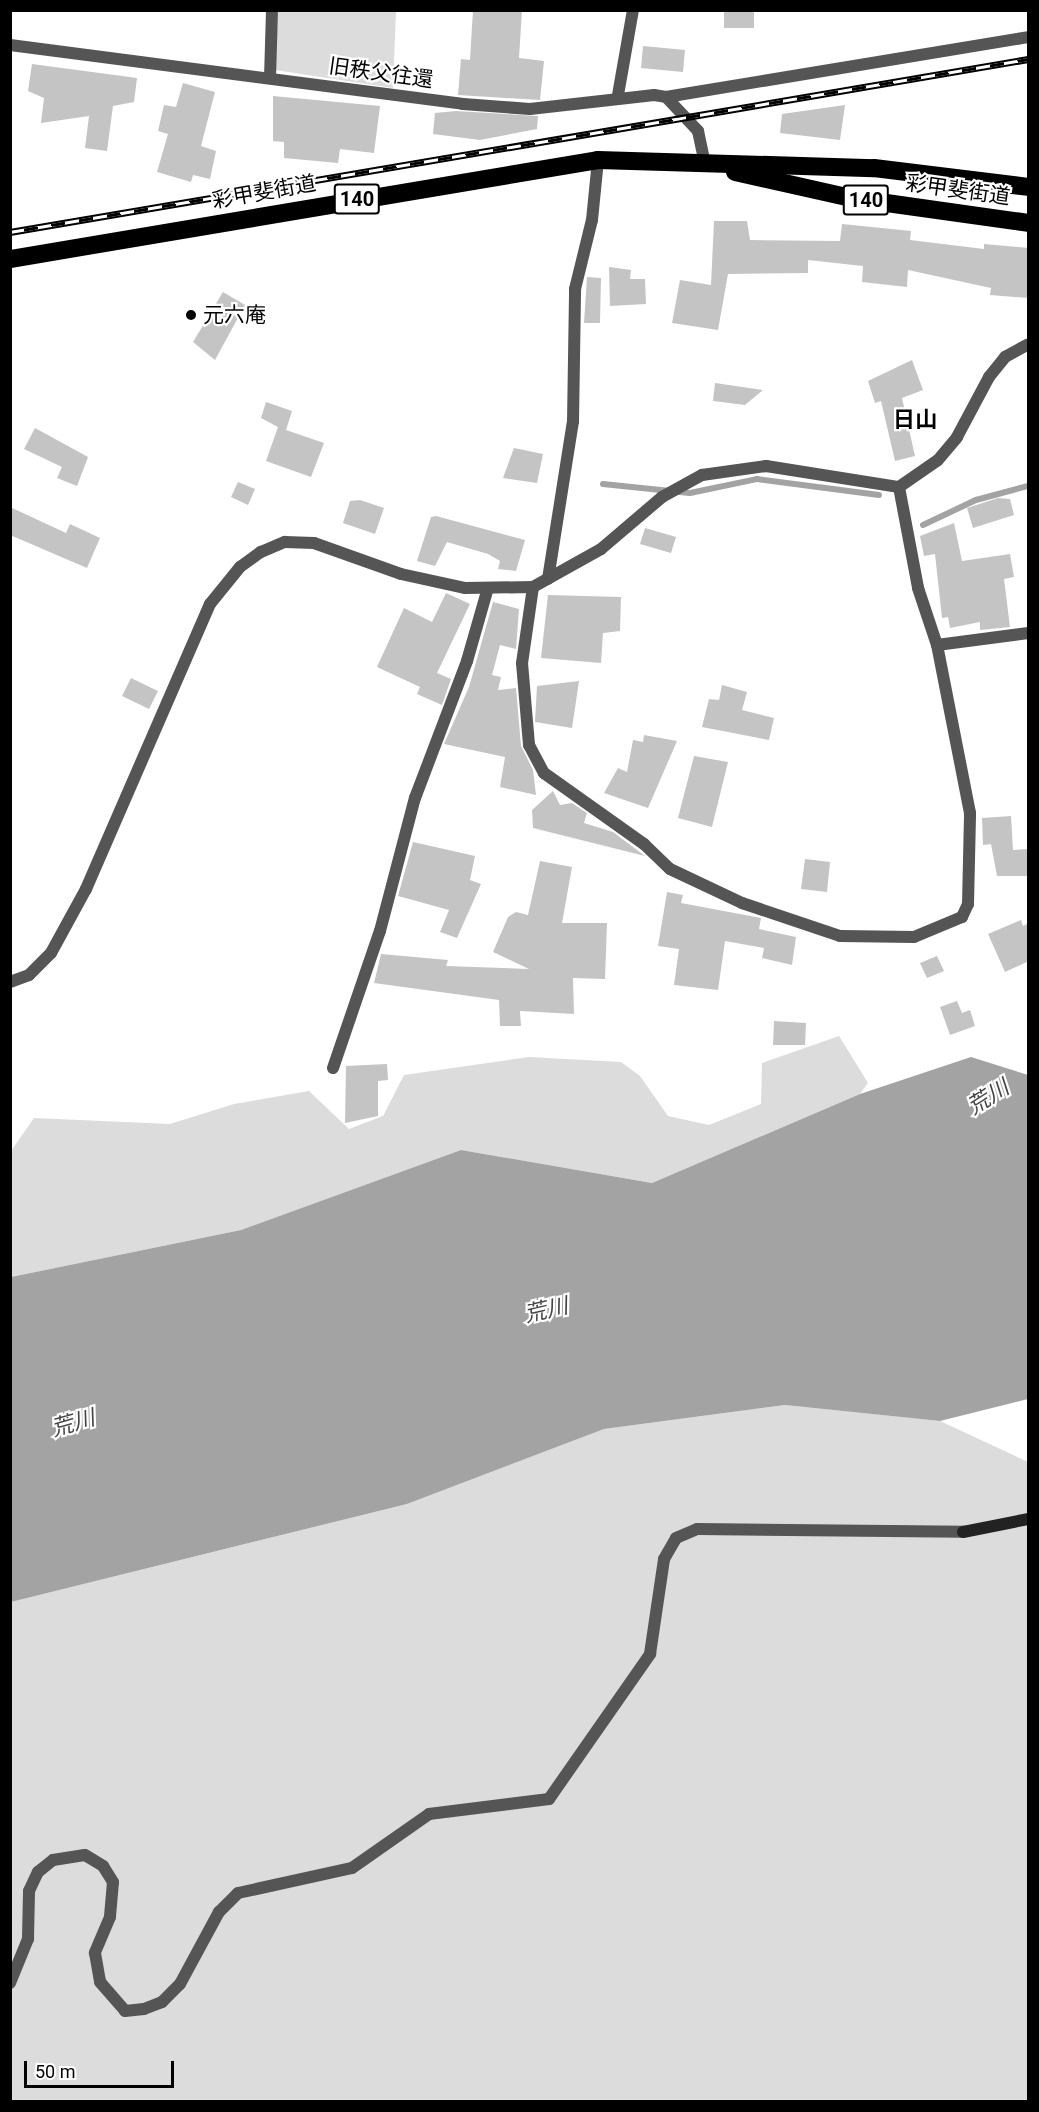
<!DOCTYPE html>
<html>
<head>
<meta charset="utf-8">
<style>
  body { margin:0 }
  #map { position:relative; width:1039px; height:2112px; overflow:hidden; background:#fff; font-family:Roboto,"Noto Sans JP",sans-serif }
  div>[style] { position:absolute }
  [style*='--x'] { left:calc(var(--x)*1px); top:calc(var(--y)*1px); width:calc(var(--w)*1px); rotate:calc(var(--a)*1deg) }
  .green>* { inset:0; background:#dcdcdc }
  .water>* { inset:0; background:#a3a3a3 }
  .stream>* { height:6px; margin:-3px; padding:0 3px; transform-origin:3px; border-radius:3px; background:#a3a3a3 }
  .building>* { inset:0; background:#c4c4c4 }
  .street>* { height:12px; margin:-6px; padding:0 6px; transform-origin:6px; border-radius:6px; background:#555 }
  .secondary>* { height:12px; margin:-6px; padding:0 6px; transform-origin:6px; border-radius:6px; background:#222 }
  .highway>* { height:18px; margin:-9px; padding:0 9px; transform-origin:9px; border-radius:9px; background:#000 }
  .rail>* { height:7px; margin-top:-3.5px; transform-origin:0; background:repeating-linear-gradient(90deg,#fff 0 14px,#000 0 28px); box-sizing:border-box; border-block:2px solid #000 }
  .dots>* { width:16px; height:16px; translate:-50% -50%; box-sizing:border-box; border:3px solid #fff; border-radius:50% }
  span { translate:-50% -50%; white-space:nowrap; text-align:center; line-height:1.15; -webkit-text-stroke:4.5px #fff; paint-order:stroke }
  .shield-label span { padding:2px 4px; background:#fff; border:2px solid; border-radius:4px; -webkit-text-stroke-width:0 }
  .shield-label { font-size:20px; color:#000; font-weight:700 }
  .street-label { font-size:21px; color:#000 }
  .poi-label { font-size:21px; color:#000 }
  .left { translate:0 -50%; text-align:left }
  .neighbourhood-label { font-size:22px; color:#000; font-weight:700 }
  .water-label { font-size:22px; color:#444; font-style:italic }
  .frame { position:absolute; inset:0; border:12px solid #000; pointer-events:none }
  .scale { position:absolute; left:24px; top:2061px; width:150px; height:27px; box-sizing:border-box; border:3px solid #000; border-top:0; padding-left:8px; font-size:18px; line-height:21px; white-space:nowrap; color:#000; -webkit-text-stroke:4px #fff; paint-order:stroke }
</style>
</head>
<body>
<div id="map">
  <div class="green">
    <div style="clip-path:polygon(278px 11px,396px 11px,393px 88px,275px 70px)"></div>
    <div style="clip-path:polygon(839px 1036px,868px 1083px,860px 1094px,652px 1183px,461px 1150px,241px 1230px,11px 1277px,11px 1151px,34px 1118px,170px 1124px,234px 1104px,309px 1091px,349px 1129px,383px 1116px,404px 1075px,529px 1057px,621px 1062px,640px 1076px,668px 1116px,709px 1125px,761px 1104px,762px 1063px)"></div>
    <div style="clip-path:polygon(785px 1405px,940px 1421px,1028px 1462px,1028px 2101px,11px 2102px,11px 1602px,407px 1504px,604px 1429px)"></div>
  </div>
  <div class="water">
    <div style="clip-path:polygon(971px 1057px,1028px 1075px,1028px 1399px,940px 1421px,785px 1405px,604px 1429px,407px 1504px,11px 1602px,11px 1277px,241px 1230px,461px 1150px,652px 1183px,860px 1094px)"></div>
  </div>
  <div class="stream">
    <div style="--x:603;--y:484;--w:87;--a:5.9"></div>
    <div style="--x:690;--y:493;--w:68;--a:-11.8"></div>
    <div style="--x:757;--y:479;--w:123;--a:7.5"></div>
    <div style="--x:923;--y:525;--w:59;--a:-25.3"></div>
    <div style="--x:976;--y:500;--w:54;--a:-15.1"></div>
  </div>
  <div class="building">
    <div style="clip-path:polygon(473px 10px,522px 10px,519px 58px,544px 61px,540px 100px,458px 95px,461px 59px,470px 60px)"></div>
    <div style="clip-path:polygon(724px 10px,754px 10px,754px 28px,724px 28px)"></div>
    <div style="clip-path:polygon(643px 46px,685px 50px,683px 72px,641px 68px)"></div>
    <div style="clip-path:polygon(32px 64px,137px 78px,134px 102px,113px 106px,107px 151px,85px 148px,89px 116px,41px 123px,44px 98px,28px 91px)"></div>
    <div style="clip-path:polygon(183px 83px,215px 92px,201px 146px,216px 151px,210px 179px,193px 175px,191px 182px,157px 172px,168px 134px,158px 131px,164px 105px,176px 107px)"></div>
    <div style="clip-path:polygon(273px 96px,380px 106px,374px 153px,340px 149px,338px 163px,284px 158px,284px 142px,273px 141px)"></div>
    <div style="clip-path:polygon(845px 105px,840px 140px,780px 133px,782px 114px)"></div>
    <div style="clip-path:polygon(435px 113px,456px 111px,538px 116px,537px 129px,480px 140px,433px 134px)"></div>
    <div style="clip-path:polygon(714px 221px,747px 221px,750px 240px,840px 241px,842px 224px,911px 231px,910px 240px,984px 249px,984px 244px,1029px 248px,1029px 298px,990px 295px,991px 288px,908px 270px,907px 287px,862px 282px,863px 266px,808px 260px,808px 273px,728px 274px,718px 330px,672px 323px,680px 280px,711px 285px)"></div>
    <div style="clip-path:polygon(609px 267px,631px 270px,630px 279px,645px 279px,646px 304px,610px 306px)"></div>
    <div style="clip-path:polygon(587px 277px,601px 278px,600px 323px,584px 323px)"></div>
    <div style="clip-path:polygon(223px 292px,245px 305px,215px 360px,193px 342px)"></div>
    <div style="clip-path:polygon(912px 360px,923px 390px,902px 398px,915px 456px,895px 461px,881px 401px,875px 403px,868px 381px)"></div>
    <div style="clip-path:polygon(715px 383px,763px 390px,745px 405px,713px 401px)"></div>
    <div style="clip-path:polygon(266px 402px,292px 411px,286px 430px,324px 443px,311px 477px,266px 461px,278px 427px,261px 418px)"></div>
    <div style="clip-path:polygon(35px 428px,88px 457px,77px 486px,57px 478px,62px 467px,24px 449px)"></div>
    <div style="clip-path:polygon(514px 448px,543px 454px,537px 483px,503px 478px)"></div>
    <div style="clip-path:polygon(238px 482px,255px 489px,248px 505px,231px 497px)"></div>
    <div style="clip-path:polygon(998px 498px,1010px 499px,1014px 515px,973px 528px,967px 508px)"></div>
    <div style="clip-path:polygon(360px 500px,384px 508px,375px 534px,343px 523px,350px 501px)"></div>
    <div style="clip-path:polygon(10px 507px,66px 533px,70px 524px,100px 538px,87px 568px,10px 535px)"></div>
    <div style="clip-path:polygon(436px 516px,525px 540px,516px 571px,498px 569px,500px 561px,488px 554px,447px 542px,435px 566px,417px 561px,431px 517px)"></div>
    <div style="clip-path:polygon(954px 523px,962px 561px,1010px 554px,1014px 577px,1004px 579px,1010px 627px,980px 630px,980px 622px,950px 628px,948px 617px,942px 618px,935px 554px,924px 556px,920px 536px)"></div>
    <div style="clip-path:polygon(645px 528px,676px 537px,671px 553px,640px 544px)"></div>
    <div style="clip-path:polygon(446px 593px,470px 604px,437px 673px,451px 679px,442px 705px,417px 694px,420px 687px,377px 667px,404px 608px,432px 622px)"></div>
    <div style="clip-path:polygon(548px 595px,621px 597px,620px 631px,603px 633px,601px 663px,541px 658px)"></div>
    <div style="clip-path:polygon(493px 602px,519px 609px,516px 649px,500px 645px,492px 675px,501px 677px,498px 690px,516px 688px,521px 746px,533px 770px,536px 795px,500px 787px,505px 757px,444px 744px,469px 687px)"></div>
    <div style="clip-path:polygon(131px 678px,158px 691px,149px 709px,122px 696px)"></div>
    <div style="clip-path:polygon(579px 681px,572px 728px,535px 722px,537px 686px)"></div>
    <div style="clip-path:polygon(722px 685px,747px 692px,742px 710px,774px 718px,769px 740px,702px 727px,709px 699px,719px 700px)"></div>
    <div style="clip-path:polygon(644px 735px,677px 741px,648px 808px,604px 793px,618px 768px,627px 772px,633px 740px,643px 742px)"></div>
    <div style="clip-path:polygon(694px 756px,728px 762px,712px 827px,678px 818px)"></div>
    <div style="clip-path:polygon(553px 791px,560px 805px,572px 803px,587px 813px,584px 823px,613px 832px,645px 856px,533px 828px,532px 810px)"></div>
    <div style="clip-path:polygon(1011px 816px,1013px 850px,1029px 849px,1029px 876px,997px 876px,991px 844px,983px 845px,982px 818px)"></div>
    <div style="clip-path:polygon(413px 842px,475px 856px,470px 880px,481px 884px,457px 938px,440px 932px,449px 910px,398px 896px)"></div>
    <div style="clip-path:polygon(805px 859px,830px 862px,827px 892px,801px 889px)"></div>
    <div style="clip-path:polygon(540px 861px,572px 867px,562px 923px,607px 923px,605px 979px,573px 978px,574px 1014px,520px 1011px,521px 1026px,500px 1026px,499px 1000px,374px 983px,381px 954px,448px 960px,446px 966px,529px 969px,493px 952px,508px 917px,516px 912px,528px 915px)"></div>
    <div style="clip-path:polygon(667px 892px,683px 895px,681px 903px,761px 918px,759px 929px,796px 937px,792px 965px,762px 958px,764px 948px,725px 941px,718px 990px,674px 985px,679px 949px,658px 946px)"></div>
    <div style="clip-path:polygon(1021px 920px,1023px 926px,1029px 923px,1029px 961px,1005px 972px,988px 934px)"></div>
    <div style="clip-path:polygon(937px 956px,944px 971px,927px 978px,920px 963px)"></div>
    <div style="clip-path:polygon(957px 1001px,962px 1013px,970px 1010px,975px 1026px,950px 1035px,940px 1007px)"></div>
    <div style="clip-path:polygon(774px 1021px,806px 1023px,805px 1045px,773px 1045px)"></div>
    <div style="clip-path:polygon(387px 1064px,388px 1080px,378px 1081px,378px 1116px,345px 1123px,346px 1066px)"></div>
  </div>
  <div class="street">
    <div style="--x:10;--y:45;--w:457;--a:7.4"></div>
    <div style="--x:463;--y:104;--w:67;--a:4.3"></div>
    <div style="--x:530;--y:109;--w:125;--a:-6.4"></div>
    <div style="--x:654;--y:95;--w:12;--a:9"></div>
    <div style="--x:666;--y:97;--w:47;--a:46.7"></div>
    <div style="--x:698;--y:131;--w:35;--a:78"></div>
    <div style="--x:270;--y:78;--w:68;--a:-88.3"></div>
    <div style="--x:618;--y:95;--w:86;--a:-80"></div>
    <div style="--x:666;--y:97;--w:367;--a:-9.4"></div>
    <div style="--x:899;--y:487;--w:103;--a:79.3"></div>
    <div style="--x:918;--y:588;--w:60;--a:71.6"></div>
    <div style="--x:937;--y:645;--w:92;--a:-7.5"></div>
    <div style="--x:548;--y:579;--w:159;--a:-81"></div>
    <div style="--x:573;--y:422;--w:133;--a:-89.1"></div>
    <div style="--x:575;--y:289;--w:71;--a:-76.2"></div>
    <div style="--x:592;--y:220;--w:60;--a:-84.3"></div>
    <div style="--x:533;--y:587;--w:77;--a:98.2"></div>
    <div style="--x:522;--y:663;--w:82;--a:85.1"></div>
    <div style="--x:529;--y:745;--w:32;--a:62"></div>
    <div style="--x:544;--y:773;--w:123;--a:35.4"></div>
    <div style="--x:644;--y:844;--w:36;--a:44"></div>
    <div style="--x:670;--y:869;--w:80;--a:25.3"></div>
    <div style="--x:742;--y:903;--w:103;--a:18.6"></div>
    <div style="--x:840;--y:936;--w:74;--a:0.8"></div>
    <div style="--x:914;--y:937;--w:52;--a:-22.6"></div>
    <div style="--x:962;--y:917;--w:14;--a:-65"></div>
    <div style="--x:968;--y:904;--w:91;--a:-88.7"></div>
    <div style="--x:970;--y:813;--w:171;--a:-101.1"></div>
    <div style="--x:10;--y:982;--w:20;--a:-20"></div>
    <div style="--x:29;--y:975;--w:31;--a:-45"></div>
    <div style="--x:51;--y:953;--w:73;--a:-61.3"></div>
    <div style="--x:86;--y:889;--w:311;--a:-66.5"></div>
    <div style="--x:210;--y:604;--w:48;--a:-51"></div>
    <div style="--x:240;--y:567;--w:26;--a:-36"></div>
    <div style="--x:261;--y:552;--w:26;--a:-23"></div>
    <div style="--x:285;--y:542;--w:29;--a:2"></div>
    <div style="--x:314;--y:543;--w:92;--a:19.6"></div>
    <div style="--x:401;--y:574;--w:66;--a:12.3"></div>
    <div style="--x:465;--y:588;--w:68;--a:-0.8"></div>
    <div style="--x:533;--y:587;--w:78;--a:-29.2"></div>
    <div style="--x:601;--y:549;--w:80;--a:-40.4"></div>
    <div style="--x:662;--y:497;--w:46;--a:-28.8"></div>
    <div style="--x:702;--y:475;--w:65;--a:-8"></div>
    <div style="--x:766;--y:466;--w:135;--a:9"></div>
    <div style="--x:899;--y:487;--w:47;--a:-34.7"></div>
    <div style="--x:938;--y:460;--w:30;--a:-50"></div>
    <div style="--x:957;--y:437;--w:68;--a:-61.9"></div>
    <div style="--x:989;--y:377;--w:26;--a:-51"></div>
    <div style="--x:1005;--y:357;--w:26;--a:-29"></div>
    <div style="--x:333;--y:1068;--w:145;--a:-71.1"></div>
    <div style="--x:380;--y:931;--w:138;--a:-75.3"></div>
    <div style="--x:415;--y:798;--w:147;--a:-69.2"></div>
    <div style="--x:467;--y:661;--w:76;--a:-74"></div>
    <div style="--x:10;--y:1983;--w:48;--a:-67.8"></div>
    <div style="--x:28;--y:1939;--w:48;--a:-88.8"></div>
    <div style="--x:29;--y:1891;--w:21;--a:-65"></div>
    <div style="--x:38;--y:1872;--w:19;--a:-39"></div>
    <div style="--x:53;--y:1860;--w:32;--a:-9"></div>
    <div style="--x:85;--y:1855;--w:21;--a:31"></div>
    <div style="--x:103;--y:1866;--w:19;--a:58"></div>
    <div style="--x:113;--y:1882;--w:35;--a:95"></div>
    <div style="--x:110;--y:1917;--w:39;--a:113"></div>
    <div style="--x:95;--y:1953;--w:29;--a:80"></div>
    <div style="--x:100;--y:1982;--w:38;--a:49"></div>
    <div style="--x:125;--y:2011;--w:19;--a:-6"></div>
    <div style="--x:144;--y:2009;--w:19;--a:-21"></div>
    <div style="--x:162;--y:2002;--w:25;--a:-45"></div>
    <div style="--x:180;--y:1984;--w:82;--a:-61.6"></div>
    <div style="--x:219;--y:1912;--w:27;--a:-45"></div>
    <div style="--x:238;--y:1893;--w:117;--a:-12.4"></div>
    <div style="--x:352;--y:1868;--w:94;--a:-35"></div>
    <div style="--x:429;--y:1814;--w:121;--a:-7.1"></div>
    <div style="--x:549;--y:1799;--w:177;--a:-55.1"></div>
    <div style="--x:650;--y:1654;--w:96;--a:-81.6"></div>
    <div style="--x:664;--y:1559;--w:24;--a:-60"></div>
    <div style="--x:676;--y:1538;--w:23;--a:-23"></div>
    <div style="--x:697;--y:1529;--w:266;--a:0.6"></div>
  </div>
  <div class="secondary">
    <div style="--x:963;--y:1532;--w:66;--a:-11.3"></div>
  </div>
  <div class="highway">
    <div style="--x:735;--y:172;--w:119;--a:12.6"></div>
    <div style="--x:851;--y:198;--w:179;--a:8"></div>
    <div style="--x:10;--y:259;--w:596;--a:-9.56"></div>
    <div style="--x:598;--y:160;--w:276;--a:1.7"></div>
    <div style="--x:874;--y:168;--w:155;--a:7"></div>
  </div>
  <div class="rail">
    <div style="--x:10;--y:232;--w:1033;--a:-9.64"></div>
  </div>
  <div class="dots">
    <div style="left:191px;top:315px;background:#000"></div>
  </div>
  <div class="shield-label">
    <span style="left:357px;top:199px">140</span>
    <span style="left:866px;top:200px">140</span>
  </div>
  <div class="street-label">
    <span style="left:381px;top:73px;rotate:8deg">旧秩父往還</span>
    <span style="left:958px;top:190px;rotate:8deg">彩甲斐街道</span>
    <span style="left:264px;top:192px;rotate:-10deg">彩甲斐街道</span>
  </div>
  <div class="poi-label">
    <span class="left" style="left:203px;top:315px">元六庵</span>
  </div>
  <div class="neighbourhood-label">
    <span style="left:915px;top:420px">日山</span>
  </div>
  <div class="water-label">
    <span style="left:988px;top:1097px;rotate:-32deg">荒川</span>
    <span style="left:546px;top:1310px;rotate:-13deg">荒川</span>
    <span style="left:73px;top:1423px;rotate:-16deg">荒川</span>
  </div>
  <div class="frame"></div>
  <div class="scale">50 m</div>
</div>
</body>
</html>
